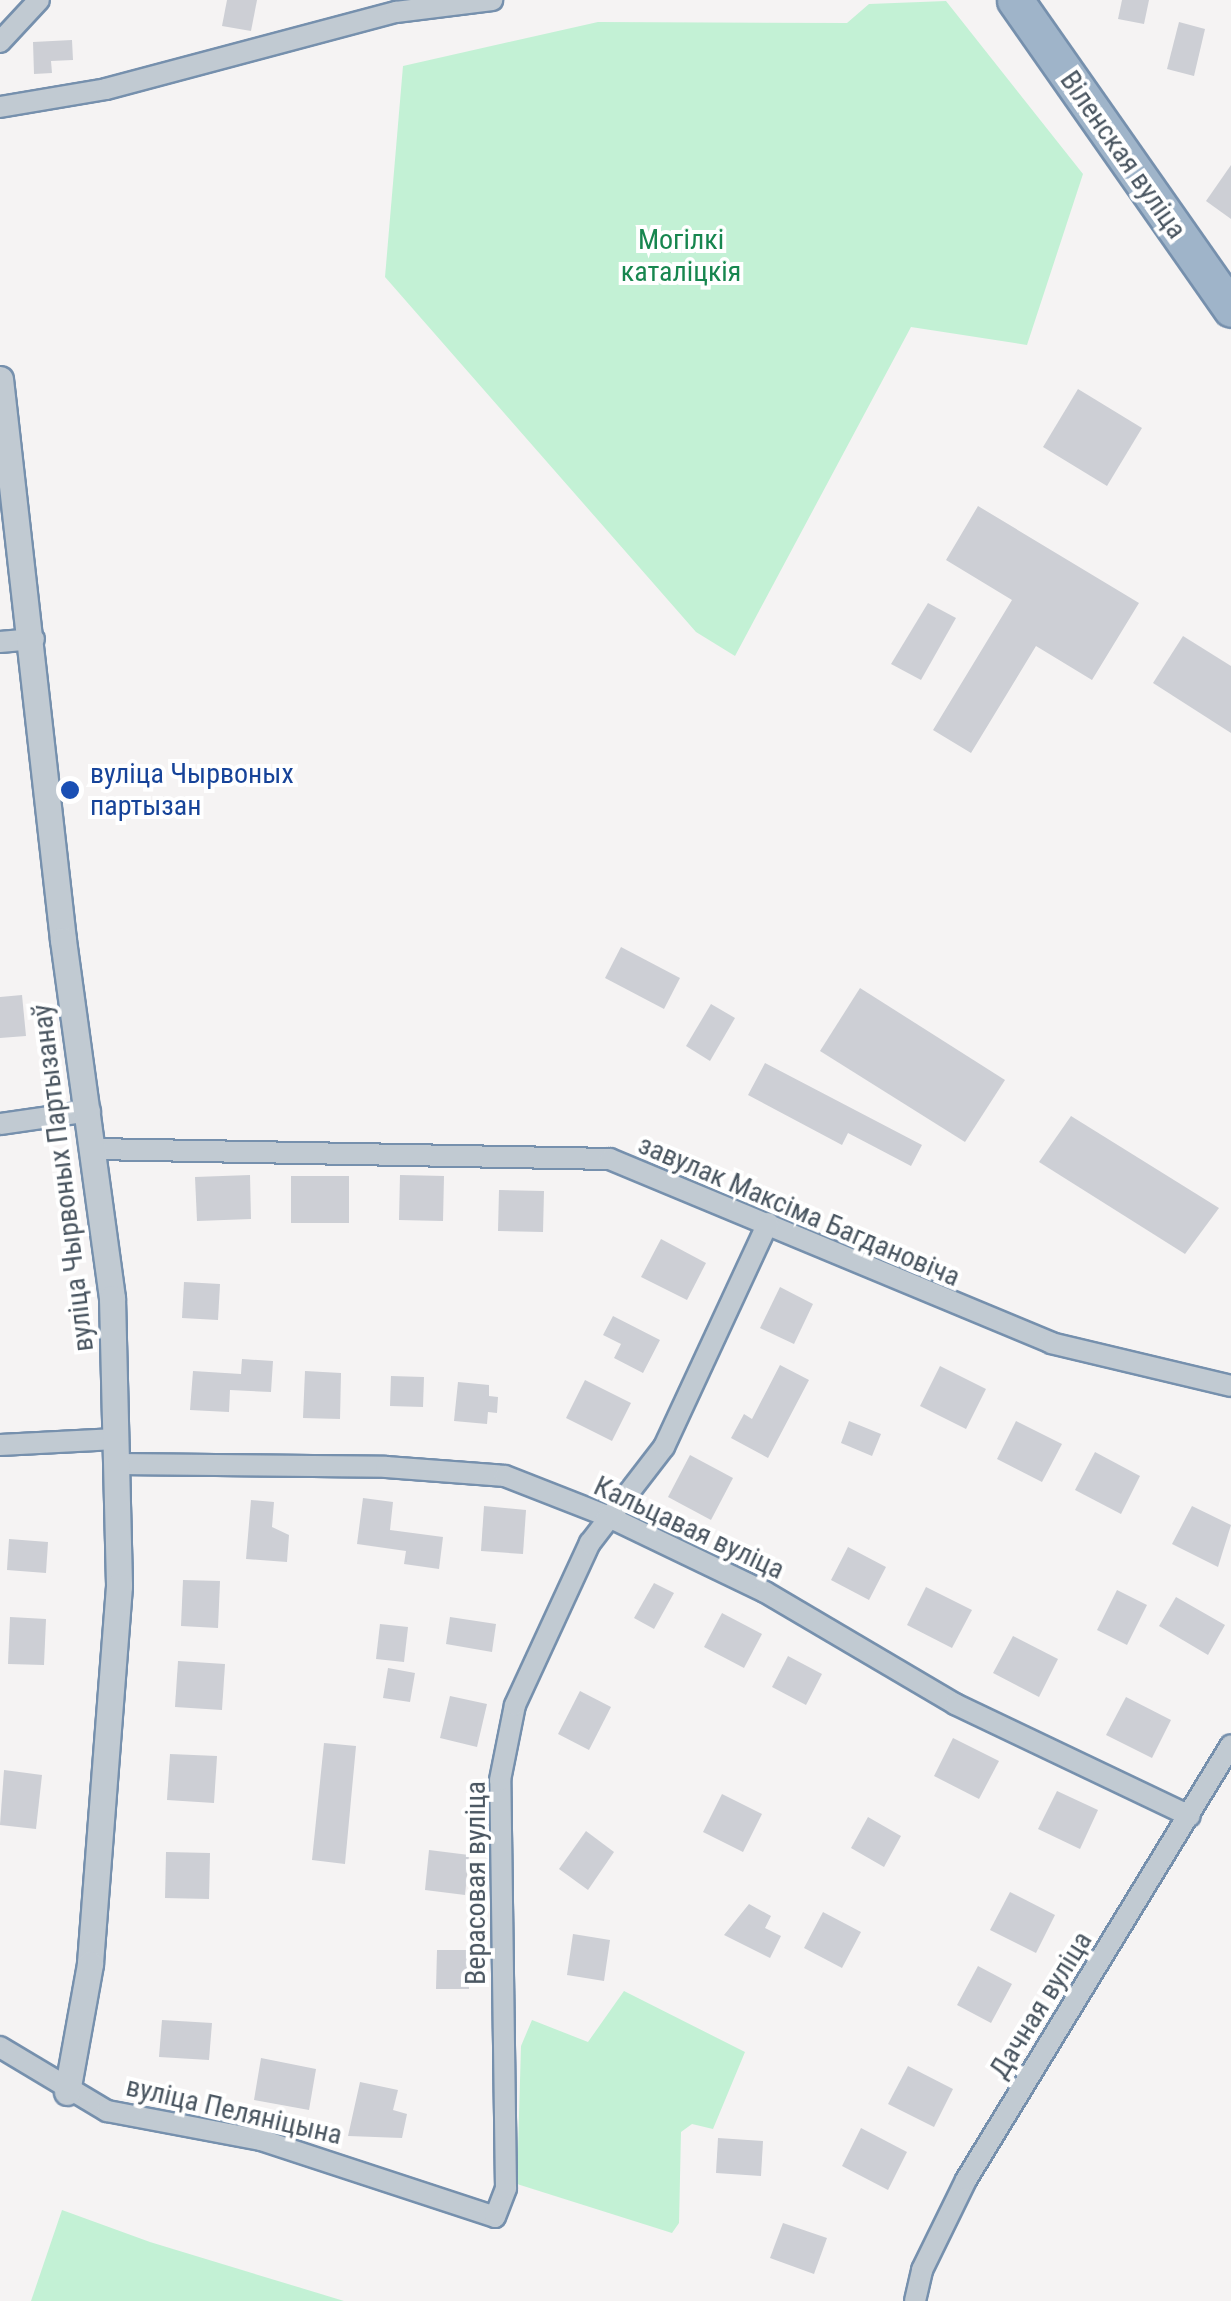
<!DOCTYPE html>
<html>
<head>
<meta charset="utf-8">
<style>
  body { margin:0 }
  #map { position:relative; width:1231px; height:2301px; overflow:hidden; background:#f5f3f3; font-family:"Roboto Condensed",sans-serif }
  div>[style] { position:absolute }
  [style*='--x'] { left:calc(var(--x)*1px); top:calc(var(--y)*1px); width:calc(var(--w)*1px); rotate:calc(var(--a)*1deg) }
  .green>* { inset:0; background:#c3f1d5 }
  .building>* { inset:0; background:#cdcfd5 }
  .roads { filter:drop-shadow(2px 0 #7690ad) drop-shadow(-2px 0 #7690ad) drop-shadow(0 2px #7690ad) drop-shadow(0 -2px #7690ad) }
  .minor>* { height:20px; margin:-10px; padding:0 10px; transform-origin:10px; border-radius:10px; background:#c1cad2 }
  .tertiary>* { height:25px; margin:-12.5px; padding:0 12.5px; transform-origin:12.5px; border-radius:12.5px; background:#c1cad2 }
  .trunk>* { height:35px; margin:-17.5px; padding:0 17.5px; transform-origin:17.5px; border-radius:17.5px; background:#9fb4c9 }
  .dots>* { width:28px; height:28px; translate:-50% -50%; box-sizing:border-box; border:5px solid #fff; border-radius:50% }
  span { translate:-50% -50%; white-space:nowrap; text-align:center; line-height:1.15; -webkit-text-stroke:8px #fff; paint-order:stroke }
  .street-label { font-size:28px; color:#4a5661 }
  .park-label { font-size:28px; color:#17864f }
  .transit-label { font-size:28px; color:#164399 }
  .left { translate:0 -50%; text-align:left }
</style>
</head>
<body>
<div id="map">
  <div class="green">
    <div style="clip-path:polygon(946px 1px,1083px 174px,1027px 345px,911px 327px,735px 656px,696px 632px,385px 277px,403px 66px,598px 22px,847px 23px,869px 4px)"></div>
    <div style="clip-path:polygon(624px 1991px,745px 2052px,713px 2129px,692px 2124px,681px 2132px,679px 2223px,672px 2233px,517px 2184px,521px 2046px,532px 2020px,588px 2042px)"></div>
    <div style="clip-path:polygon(62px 2210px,150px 2242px,344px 2301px,31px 2301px)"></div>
  </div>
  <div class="building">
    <div style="clip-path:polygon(227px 0,257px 0,251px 31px,222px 26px)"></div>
    <div style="clip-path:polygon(1122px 0,1149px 0,1144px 24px,1118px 19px)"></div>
    <div style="clip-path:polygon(1179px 22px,1205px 29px,1194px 76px,1167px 69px)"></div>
    <div style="clip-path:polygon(72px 40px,73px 60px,51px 61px,52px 73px,34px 74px,33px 42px)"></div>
    <div style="clip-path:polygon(1231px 165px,1231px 219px,1206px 201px)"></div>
    <div style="clip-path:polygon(1078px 389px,1142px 428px,1107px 486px,1043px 447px)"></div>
    <div style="clip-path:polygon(978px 506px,1139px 603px,1092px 680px,1036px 646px,971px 753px,933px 730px,1012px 600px,946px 560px)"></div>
    <div style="clip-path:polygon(928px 603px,956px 618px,921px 680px,891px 664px)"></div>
    <div style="clip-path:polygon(1183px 636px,1231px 666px,1231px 733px,1153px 683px)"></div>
    <div style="clip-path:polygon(621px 947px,680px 978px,664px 1009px,605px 978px)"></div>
    <div style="clip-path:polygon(860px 988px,1005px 1080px,965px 1142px,820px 1051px)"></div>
    <div style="clip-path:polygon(22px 995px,26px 1036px,0 1038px,0 997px)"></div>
    <div style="clip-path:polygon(711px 1004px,735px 1018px,710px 1061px,686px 1046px)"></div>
    <div style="clip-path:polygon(765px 1063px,922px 1145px,911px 1166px,848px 1133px,842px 1145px,748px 1095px)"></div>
    <div style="clip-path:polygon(1071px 1116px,1219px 1208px,1185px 1254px,1039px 1162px)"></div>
    <div style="clip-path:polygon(250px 1175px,251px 1219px,197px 1221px,195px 1177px)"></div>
    <div style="clip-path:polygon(400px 1175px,444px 1176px,443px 1221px,399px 1220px)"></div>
    <div style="clip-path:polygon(291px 1176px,349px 1176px,349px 1223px,291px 1223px)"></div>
    <div style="clip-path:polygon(499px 1190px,544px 1191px,543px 1232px,498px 1231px)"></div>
    <div style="clip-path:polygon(661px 1239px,706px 1263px,687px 1300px,641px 1277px)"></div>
    <div style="clip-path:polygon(184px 1282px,220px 1284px,218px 1320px,182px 1318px)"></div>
    <div style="clip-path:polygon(780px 1287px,813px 1304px,794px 1344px,760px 1328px)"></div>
    <div style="clip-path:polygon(613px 1316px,660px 1340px,643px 1373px,614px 1358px,621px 1344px,603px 1335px)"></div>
    <div style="clip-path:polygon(242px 1359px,273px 1361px,271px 1392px,230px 1390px,229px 1412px,190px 1410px,193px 1371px,241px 1374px)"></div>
    <div style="clip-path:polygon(780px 1365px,809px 1380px,768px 1458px,731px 1438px,744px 1414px,752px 1419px)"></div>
    <div style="clip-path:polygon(940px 1366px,986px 1389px,966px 1429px,920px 1406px)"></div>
    <div style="clip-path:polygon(305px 1371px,341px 1373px,340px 1419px,303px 1418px)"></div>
    <div style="clip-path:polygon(391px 1376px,424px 1377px,423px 1407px,390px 1406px)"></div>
    <div style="clip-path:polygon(585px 1380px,631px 1403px,612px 1441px,566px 1418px)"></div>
    <div style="clip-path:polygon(458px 1382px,489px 1385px,489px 1396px,498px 1397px,497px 1413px,488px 1412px,487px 1424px,454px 1421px)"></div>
    <div style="clip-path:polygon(849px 1421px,881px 1434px,872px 1456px,841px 1443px)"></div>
    <div style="clip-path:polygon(1016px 1421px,1062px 1444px,1042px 1482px,997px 1459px)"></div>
    <div style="clip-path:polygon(1095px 1452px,1140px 1476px,1121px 1514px,1075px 1490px)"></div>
    <div style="clip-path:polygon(690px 1455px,733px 1478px,711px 1520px,668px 1497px)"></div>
    <div style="clip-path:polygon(363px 1498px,393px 1502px,390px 1530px,443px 1537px,439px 1569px,404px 1564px,406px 1551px,357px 1544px)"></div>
    <div style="clip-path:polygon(251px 1500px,274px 1502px,272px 1527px,289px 1535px,287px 1562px,246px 1559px)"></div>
    <div style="clip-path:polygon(484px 1506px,526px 1510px,523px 1554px,481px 1551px)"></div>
    <div style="clip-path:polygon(1192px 1506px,1231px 1525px,1218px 1567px,1172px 1544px)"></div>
    <div style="clip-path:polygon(9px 1539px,48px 1542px,46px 1573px,7px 1570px)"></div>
    <div style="clip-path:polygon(848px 1547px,886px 1567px,869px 1600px,831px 1580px)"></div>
    <div style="clip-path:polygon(183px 1580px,220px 1581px,218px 1628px,181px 1626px)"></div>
    <div style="clip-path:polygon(654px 1583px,674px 1593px,654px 1629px,634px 1618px)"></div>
    <div style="clip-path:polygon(926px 1587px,972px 1610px,952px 1648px,907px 1625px)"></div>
    <div style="clip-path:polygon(1117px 1590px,1147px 1605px,1127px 1645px,1097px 1630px)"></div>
    <div style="clip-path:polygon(1176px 1597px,1225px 1625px,1208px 1655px,1159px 1626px)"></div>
    <div style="clip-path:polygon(722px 1613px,762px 1634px,744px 1668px,704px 1647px)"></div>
    <div style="clip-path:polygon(10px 1617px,46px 1619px,44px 1665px,8px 1664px)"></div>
    <div style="clip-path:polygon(450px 1617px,496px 1624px,492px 1652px,446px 1644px)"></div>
    <div style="clip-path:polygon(380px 1624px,408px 1627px,404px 1662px,376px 1659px)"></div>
    <div style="clip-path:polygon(1013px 1636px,1058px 1659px,1039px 1697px,993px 1673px)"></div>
    <div style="clip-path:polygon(788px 1656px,822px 1674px,806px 1705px,772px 1687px)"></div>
    <div style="clip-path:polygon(178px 1661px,225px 1664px,222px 1710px,175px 1707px)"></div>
    <div style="clip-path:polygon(388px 1668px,415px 1673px,410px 1702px,383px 1698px)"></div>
    <div style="clip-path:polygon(580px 1691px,611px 1707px,589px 1750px,558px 1734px)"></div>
    <div style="clip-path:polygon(450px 1696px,487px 1704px,477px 1747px,440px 1738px)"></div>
    <div style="clip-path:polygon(1126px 1697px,1171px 1720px,1152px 1758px,1106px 1735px)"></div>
    <div style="clip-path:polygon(953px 1738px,999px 1761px,979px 1799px,934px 1776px)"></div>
    <div style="clip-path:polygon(324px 1743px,356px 1746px,345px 1864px,312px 1860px)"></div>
    <div style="clip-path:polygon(170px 1754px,217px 1756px,214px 1803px,167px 1800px)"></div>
    <div style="clip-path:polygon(4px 1770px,42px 1775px,36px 1829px,0 1825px)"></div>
    <div style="clip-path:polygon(1057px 1791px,1098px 1810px,1080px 1849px,1038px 1829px)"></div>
    <div style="clip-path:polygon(722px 1794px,762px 1814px,743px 1852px,703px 1832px)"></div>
    <div style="clip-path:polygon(868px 1817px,901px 1836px,884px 1867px,851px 1848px)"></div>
    <div style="clip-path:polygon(586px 1831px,614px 1852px,588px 1890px,559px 1869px)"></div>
    <div style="clip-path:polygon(429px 1850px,469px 1855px,465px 1895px,425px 1890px)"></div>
    <div style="clip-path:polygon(166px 1852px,210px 1853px,209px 1899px,165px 1898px)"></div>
    <div style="clip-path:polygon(1010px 1892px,1055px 1915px,1036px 1953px,990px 1930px)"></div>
    <div style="clip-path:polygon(749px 1904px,771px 1916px,765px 1928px,781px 1936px,770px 1958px,724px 1935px)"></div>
    <div style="clip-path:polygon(823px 1912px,861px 1932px,842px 1968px,804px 1948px)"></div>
    <div style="clip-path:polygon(573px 1934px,610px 1940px,604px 1981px,567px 1975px)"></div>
    <div style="clip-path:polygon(437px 1950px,469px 1950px,469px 1989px,436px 1989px)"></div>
    <div style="clip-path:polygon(978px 1966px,1012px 1984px,991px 2023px,957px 2005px)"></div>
    <div style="clip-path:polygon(162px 2020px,212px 2023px,209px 2060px,159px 2057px)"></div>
    <div style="clip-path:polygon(261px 2058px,316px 2069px,309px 2110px,254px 2100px)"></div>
    <div style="clip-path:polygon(908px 2066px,953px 2089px,934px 2127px,888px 2104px)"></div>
    <div style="clip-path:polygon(360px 2082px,398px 2090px,393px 2110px,407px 2114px,402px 2138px,348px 2136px)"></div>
    <div style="clip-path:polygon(861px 2128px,907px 2152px,888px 2190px,842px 2166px)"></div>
    <div style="clip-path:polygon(718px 2138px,763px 2141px,761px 2176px,716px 2173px)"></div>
    <div style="clip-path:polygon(783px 2223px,827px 2238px,814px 2274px,770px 2258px)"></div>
  </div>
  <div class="roads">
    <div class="minor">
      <div style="--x:0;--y:42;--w:57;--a:-47.1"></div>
      <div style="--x:0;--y:107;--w:108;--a:-9.6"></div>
      <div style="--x:106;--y:89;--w:300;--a:-14.9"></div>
      <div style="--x:396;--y:12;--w:97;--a:-7.1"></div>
      <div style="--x:0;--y:642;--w:34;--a:-5"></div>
      <div style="--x:0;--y:1124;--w:91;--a:-8.2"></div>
      <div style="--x:95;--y:1149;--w:515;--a:1.11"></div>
      <div style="--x:610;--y:1159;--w:478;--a:22.6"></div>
      <div style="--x:1051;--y:1343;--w:185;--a:13.4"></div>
      <div style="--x:0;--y:1445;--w:116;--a:-3"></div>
      <div style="--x:118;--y:1464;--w:268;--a:0.6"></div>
      <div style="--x:386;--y:1467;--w:119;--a:4.3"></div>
      <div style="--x:505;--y:1476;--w:110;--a:21.4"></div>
      <div style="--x:607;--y:1516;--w:175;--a:25.7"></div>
      <div style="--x:765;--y:1592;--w:221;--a:30.5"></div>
      <div style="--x:955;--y:1704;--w:260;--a:25.5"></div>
      <div style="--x:0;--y:2047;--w:125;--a:30.9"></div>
      <div style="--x:107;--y:2111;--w:157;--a:10.7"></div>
      <div style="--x:261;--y:2140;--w:246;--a:18.2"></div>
      <div style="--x:495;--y:2217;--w:31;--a:-69"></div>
      <div style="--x:506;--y:2188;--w:408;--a:-90.8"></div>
      <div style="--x:500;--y:1780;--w:76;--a:-78.7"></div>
      <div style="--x:515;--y:1705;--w:179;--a:-65.2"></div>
      <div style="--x:590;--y:1543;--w:121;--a:-52.4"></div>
      <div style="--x:664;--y:1447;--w:247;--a:-65.1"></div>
      <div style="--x:915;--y:2301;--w:32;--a:-77"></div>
      <div style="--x:922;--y:2270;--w:100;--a:-63.9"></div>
      <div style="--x:966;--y:2180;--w:509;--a:-58.65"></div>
    </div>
    <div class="tertiary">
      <div style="--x:0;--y:379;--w:565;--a:83.59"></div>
      <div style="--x:63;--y:940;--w:361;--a:82.2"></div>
      <div style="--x:112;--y:1298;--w:288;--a:88.6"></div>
      <div style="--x:119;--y:1586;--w:379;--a:94.4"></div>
      <div style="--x:90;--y:1964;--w:130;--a:100.2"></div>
    </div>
    <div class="trunk">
      <div style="--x:1015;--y:0;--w:377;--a:55"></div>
    </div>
  </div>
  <div class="dots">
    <div style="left:70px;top:790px;background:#1a4fb4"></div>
  </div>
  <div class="street-label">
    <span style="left:1123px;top:155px;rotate:55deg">Віленская вуліца</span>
    <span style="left:63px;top:1178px;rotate:-97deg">вуліца Чырвоных Партызанаў</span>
    <span style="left:799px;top:1211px;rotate:23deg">завулак Максіма Багдановіча</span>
    <span style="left:689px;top:1528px;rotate:25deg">Кальцавая вуліца</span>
    <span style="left:476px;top:1883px;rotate:-90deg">Верасовая вуліца</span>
    <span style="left:1041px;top:2005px;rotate:-58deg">Дачная вуліца</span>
    <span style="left:234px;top:2111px;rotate:13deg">вуліца Пеляніцына</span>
  </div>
  <div class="park-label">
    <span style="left:681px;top:256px">Могілкі<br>каталіцкія</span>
  </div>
  <div class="transit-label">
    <span class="left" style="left:90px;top:790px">вуліца Чырвоных<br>партызан</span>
  </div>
</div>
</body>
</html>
